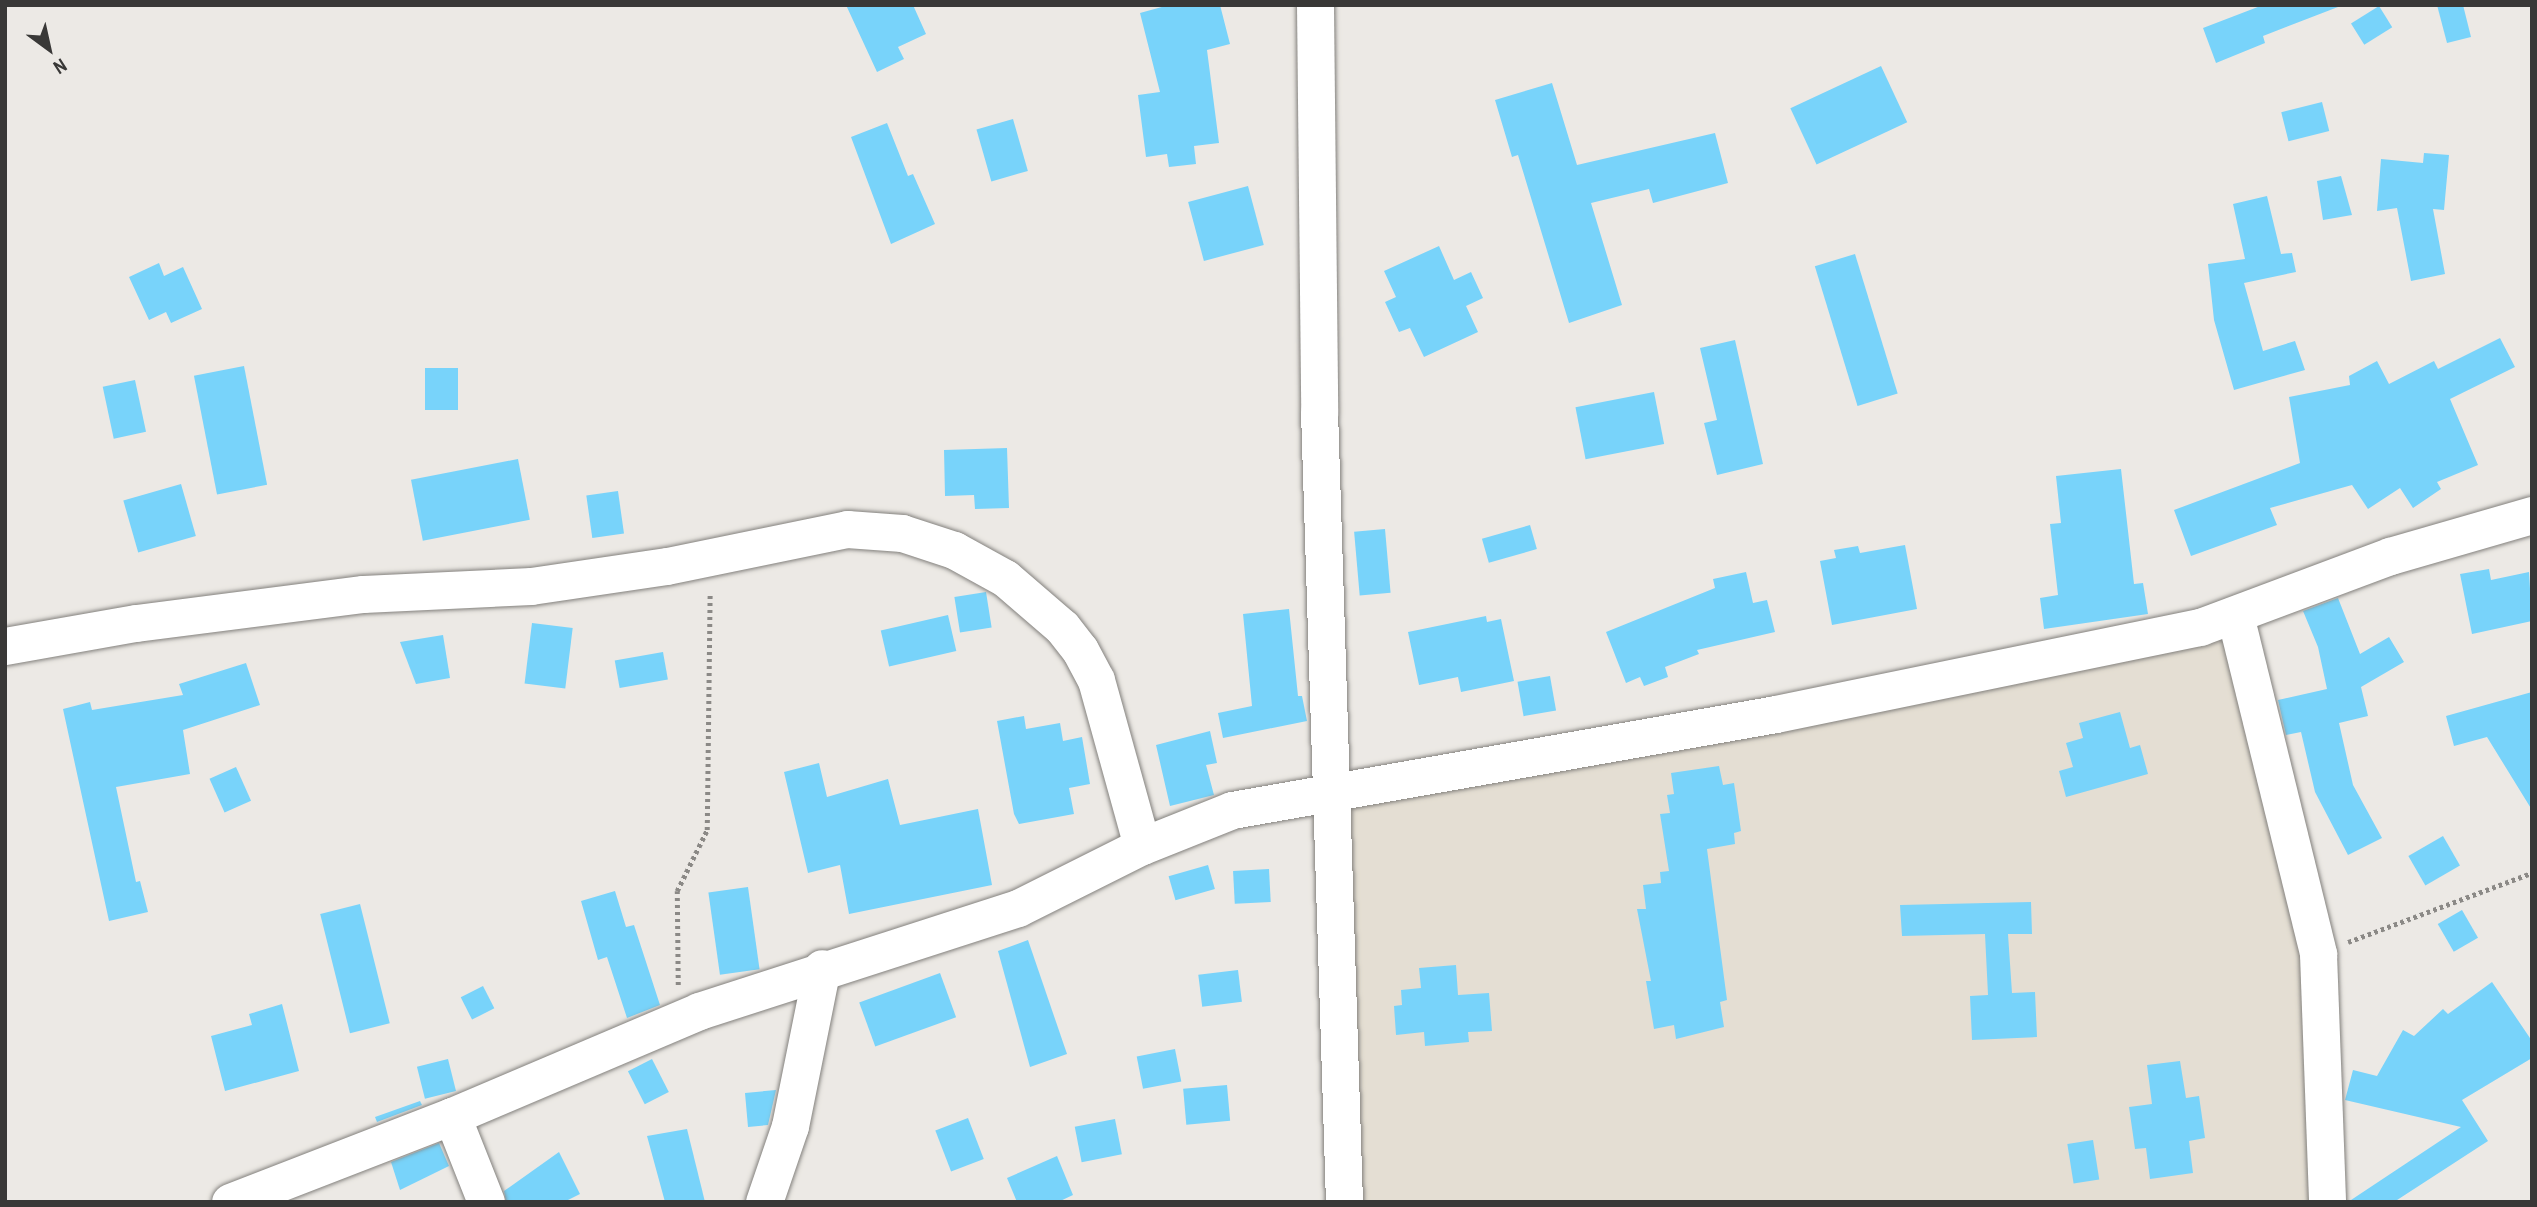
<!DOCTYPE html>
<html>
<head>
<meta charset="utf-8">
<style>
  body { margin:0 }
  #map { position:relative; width:2537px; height:1207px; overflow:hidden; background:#ece9e5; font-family:"Archivo Narrow",sans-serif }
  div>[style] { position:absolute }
  .built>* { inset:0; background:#e4ded3 }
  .building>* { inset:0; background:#78d3fa; transform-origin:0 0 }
  .path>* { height:4.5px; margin-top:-2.25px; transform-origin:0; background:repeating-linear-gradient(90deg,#8b8986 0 3.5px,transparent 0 7px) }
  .roads { filter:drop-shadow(0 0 2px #83817d) drop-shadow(0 0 2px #83817d) }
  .minor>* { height:37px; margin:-18.5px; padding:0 18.5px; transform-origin:18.5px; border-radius:18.5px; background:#fff }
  span { translate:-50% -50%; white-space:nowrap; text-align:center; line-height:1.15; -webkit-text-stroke:5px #ece9e5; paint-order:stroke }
  .frame { position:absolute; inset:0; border:7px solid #393837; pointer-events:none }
  .north { position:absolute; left:14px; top:14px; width:70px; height:70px; -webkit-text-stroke:5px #ece9e5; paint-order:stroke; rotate:147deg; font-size:19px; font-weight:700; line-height:28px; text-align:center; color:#393837 }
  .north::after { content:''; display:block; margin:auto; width:24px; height:32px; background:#393837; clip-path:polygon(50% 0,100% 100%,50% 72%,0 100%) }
</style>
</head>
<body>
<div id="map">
  <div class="built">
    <div style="clip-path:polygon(2249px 622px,2313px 970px,2320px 1202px,1339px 1202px,1341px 807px)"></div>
  </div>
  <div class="building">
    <div style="clip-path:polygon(846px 5px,913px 5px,926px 34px,898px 47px,904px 59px,877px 72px)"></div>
    <div style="clip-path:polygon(1169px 5px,1220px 5px,1230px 44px,1207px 50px,1219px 143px,1194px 146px,1196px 164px,1169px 167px,1167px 154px,1146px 157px,1138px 95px,1160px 92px,1140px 13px)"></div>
    <div style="clip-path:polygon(2263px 5px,2337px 5px,2338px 7px,2263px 36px,2265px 43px,2216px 63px,2203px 28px)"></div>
    <div style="clip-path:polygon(2437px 5px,2463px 5px,2471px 37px,2447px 43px)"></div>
    <div style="left:2379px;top:6px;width:25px;height:33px;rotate:58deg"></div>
    <div style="left:1881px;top:66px;width:62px;height:100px;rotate:65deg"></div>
    <div style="clip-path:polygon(1552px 83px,1577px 165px,1715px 133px,1728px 183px,1653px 203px,1649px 189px,1591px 203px,1622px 305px,1569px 323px,1518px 155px,1512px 157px,1495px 100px)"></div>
    <div style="left:2322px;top:102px;width:30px;height:42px;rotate:76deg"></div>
    <div style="left:1013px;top:119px;width:54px;height:38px;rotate:74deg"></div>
    <div style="clip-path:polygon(887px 123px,908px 176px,913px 174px,935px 224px,891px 244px,851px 137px)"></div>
    <div style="clip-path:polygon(2424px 153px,2449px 155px,2444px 210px,2433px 209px,2445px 274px,2411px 281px,2397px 208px,2377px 211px,2381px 159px,2423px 163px)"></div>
    <div style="clip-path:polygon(2341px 176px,2352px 215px,2323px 220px,2317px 181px)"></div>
    <div style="left:1248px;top:186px;width:61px;height:62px;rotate:75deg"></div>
    <div style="clip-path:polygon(2267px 196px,2281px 254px,2292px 253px,2296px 272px,2244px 283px,2263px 351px,2295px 341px,2305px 370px,2234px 390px,2214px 320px,2208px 264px,2245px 259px,2233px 204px)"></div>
    <div style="clip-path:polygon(1439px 246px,1454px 280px,1471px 272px,1483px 298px,1466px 306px,1478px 332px,1424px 357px,1410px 328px,1399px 332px,1385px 302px,1396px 297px,1384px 271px)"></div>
    <div style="left:1855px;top:254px;width:146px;height:42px;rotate:73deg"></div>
    <div style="clip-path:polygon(159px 263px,164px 276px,183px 267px,202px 309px,171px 323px,166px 312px,149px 320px,129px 277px)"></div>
    <div style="clip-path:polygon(2500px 338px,2515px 367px,2450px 399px,2478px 465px,2437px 482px,2441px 489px,2413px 508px,2400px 488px,2368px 509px,2352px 485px,2270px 508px,2277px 525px,2191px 556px,2174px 510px,2300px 463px,2289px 397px,2350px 385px,2349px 376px,2377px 361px,2389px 384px,2434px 361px,2438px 369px)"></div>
    <div style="clip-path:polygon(1735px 340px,1763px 464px,1717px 475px,1704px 423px,1717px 420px,1700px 348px)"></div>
    <div style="left:244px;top:366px;width:121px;height:51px;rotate:79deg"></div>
    <div style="left:425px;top:368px;width:33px;height:42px"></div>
    <div style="left:135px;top:380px;width:53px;height:33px;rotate:78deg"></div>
    <div style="left:1654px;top:392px;width:53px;height:80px;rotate:79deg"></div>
    <div style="clip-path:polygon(1007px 448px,1009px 508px,975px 509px,974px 495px,945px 496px,944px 450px)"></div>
    <div style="left:518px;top:459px;width:62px;height:109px;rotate:79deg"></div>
    <div style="clip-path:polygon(2121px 469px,2134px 584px,2143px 583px,2148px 614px,2044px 629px,2040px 598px,2058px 595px,2050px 524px,2061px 523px,2056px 476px)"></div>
    <div style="left:181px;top:484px;width:54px;height:60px;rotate:74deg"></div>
    <div style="left:618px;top:491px;width:43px;height:32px;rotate:82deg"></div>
    <div style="left:1530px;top:525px;width:25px;height:50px;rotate:74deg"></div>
    <div style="left:1385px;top:529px;width:64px;height:31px;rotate:85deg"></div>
    <div style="clip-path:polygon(1905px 545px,1917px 609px,1832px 625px,1820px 561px,1836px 558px,1834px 550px,1858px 546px,1860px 553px)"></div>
    <div style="clip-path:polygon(2489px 569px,2491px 580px,2529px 572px,2532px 621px,2472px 634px,2460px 574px)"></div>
    <div style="clip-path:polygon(1746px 572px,1753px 603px,1767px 600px,1775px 632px,1697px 650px,1699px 654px,1665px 667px,1668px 677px,1644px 686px,1640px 677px,1626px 683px,1606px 632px,1715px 588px,1713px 579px)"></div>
    <div style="left:986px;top:592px;width:36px;height:32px;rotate:81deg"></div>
    <div style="clip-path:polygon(2338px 598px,2360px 654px,2389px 637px,2404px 662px,2361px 687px,2368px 716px,2339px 723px,2353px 785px,2382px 838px,2348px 855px,2315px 792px,2301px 732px,2286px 735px,2278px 700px,2327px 689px,2318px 647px,2303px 611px)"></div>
    <div style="clip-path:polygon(1289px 609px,1298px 696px,1302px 696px,1307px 721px,1223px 738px,1218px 713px,1252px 706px,1243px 614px)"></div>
    <div style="left:948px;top:615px;width:37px;height:69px;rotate:77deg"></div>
    <div style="clip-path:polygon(1486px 616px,1487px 622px,1501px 619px,1514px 681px,1461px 692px,1458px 677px,1419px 685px,1408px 632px)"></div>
    <div style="left:532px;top:623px;width:41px;height:61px;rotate:7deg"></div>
    <div style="clip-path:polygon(443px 635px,450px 678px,416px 684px,400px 642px)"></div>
    <div style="left:663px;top:652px;width:28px;height:49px;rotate:80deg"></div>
    <div style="clip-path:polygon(246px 663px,260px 705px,183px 730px,190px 774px,116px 787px,136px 882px,140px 881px,148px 912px,109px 921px,63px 709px,90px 702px,92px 710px,183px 695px,179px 684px)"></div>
    <div style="left:1550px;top:676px;width:35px;height:33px;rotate:80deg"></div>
    <div style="clip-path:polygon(2532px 692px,2532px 810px,2487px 737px,2454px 746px,2446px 716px)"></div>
    <div style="clip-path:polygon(2120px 712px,2130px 748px,2140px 745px,2148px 774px,2066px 797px,2059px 771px,2073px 767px,2066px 743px,2083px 738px,2079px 723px)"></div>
    <div style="clip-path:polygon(1024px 716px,1026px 729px,1060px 723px,1063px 741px,1082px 737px,1090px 784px,1069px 788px,1074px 814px,1019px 824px,1014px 814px,997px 721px)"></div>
    <div style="clip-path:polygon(1210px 731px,1217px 763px,1206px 765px,1214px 795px,1170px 806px,1156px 745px)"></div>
    <div style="clip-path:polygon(819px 763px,827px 797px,888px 779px,900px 825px,978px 809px,992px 885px,849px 914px,840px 865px,808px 873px,784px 772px)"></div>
    <div style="clip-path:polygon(1719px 766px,1723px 785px,1734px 783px,1741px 831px,1734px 833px,1735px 844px,1707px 849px,1727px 1000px,1720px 1002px,1724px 1027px,1676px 1039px,1674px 1025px,1654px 1029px,1646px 981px,1651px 981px,1637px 909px,1646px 909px,1643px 885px,1661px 883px,1660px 872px,1669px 871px,1660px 814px,1670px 813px,1667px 795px,1674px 794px,1671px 773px)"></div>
    <div style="left:236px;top:767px;width:37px;height:29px;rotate:66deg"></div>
    <div style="left:2443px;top:836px;width:34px;height:40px;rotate:60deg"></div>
    <div style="left:1208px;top:865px;width:25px;height:41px;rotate:74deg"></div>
    <div style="left:1269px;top:869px;width:33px;height:36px;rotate:87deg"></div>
    <div style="left:748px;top:887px;width:83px;height:40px;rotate:82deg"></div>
    <div style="clip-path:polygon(615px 891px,626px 927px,634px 925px,660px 1005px,627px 1018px,607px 957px,598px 960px,581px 901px)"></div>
    <div style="clip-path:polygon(2031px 902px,2032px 934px,2008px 934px,2012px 993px,2035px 992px,2037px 1037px,1972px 1040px,1970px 996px,1988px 995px,1985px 934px,1902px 936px,1900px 905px)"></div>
    <div style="left:360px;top:904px;width:123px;height:41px;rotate:76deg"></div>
    <div style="left:2462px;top:910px;width:32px;height:28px;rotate:60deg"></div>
    <div style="clip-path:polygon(1028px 940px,1067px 1054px,1030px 1067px,998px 951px)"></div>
    <div style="clip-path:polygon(1456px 965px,1458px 995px,1489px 993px,1492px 1031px,1468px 1032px,1469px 1042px,1425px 1046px,1424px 1032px,1396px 1035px,1394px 1006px,1402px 1005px,1401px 990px,1421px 988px,1419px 968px)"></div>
    <div style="left:1238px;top:970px;width:32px;height:40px;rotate:83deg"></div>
    <div style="left:940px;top:973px;width:47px;height:86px;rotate:70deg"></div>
    <div style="clip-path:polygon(2492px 982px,2532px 1041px,2532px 1058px,2462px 1100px,2488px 1141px,2394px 1202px,2348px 1202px,2461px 1127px,2345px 1100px,2353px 1070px,2377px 1076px,2403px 1030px,2414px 1036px,2443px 1009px,2448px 1014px)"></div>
    <div style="left:483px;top:986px;width:25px;height:25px;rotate:63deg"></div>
    <div style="clip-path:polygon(282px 1004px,299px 1071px,225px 1091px,211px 1036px,252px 1025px,249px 1014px)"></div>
    <div style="left:1175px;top:1049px;width:33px;height:39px;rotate:79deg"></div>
    <div style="left:448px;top:1059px;width:33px;height:32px;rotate:76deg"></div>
    <div style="left:652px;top:1059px;width:37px;height:27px;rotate:63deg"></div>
    <div style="clip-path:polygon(2180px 1061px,2186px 1098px,2199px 1096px,2205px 1138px,2189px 1141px,2193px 1173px,2150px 1179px,2146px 1148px,2135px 1149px,2129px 1107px,2152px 1104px,2147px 1065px)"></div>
    <div style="left:1227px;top:1085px;width:36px;height:44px;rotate:85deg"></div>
    <div style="clip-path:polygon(776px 1090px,768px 1125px,748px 1127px,745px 1093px)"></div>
    <div style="clip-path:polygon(420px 1101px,422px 1105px,377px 1122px,375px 1117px)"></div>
    <div style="left:968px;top:1118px;width:44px;height:35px;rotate:69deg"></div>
    <div style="left:1115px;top:1119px;width:36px;height:41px;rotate:79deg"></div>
    <div style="clip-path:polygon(687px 1129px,705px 1202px,665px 1202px,647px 1136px)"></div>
    <div style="left:2093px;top:1140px;width:40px;height:26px;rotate:81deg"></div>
    <div style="clip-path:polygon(439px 1143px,449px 1166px,400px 1190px,391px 1162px)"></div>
    <div style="clip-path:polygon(559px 1152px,580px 1194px,564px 1202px,506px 1202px,504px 1191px)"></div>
    <div style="clip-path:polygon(1057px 1156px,1073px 1195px,1058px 1202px,1017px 1202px,1007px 1178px)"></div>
  </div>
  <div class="path">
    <div style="left:2348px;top:942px;width:197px;rotate:-20.6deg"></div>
    <div style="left:678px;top:985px;width:94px;rotate:-90.6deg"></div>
    <div style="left:677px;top:891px;width:68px;rotate:-63.8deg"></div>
    <div style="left:707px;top:830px;width:238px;rotate:-89.3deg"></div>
  </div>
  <div class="roads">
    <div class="minor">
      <div style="left:1315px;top:5px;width:406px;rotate:89.4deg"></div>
      <div style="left:1319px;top:411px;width:791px;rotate:88.19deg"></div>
      <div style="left:2235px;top:615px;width:349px;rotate:76.2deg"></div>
      <div style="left:2318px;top:954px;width:248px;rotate:87.9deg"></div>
      <div style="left:5px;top:646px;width:133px;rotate:-10deg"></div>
      <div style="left:136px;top:623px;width:229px;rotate:-7.3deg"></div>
      <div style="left:363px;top:594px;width:168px;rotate:-2.7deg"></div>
      <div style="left:531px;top:586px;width:137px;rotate:-8.4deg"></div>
      <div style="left:667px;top:566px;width:184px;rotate:-11.6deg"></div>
      <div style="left:847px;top:529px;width:55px;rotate:4.2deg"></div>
      <div style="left:902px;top:533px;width:55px;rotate:18.1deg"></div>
      <div style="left:954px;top:550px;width:58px;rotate:28.8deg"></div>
      <div style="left:1005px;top:578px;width:75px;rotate:40.7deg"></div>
      <div style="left:1062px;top:627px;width:29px;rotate:52deg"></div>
      <div style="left:1080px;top:650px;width:34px;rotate:62deg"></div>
      <div style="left:1096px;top:680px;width:172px;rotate:74.5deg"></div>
      <div style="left:452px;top:1116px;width:92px;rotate:68.4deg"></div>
      <div style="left:230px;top:1202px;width:238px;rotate:-21.2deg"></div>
      <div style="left:452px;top:1116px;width:268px;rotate:-23deg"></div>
      <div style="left:699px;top:1011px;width:335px;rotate:-17.9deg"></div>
      <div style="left:1018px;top:908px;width:139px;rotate:-26.6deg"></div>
      <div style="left:1142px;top:846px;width:97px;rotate:-21.8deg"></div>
      <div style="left:1232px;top:810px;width:552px;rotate:-10.01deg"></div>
      <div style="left:1776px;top:714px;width:433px;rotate:-11.6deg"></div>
      <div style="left:2200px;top:627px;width:203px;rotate:-20.5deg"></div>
      <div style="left:2390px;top:556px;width:148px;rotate:-16.1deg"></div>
      <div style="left:764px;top:1202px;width:80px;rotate:-71.1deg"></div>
      <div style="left:790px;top:1126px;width:161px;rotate:-78.6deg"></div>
    </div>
  </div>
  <div class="frame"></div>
  <div class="north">N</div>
</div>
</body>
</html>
